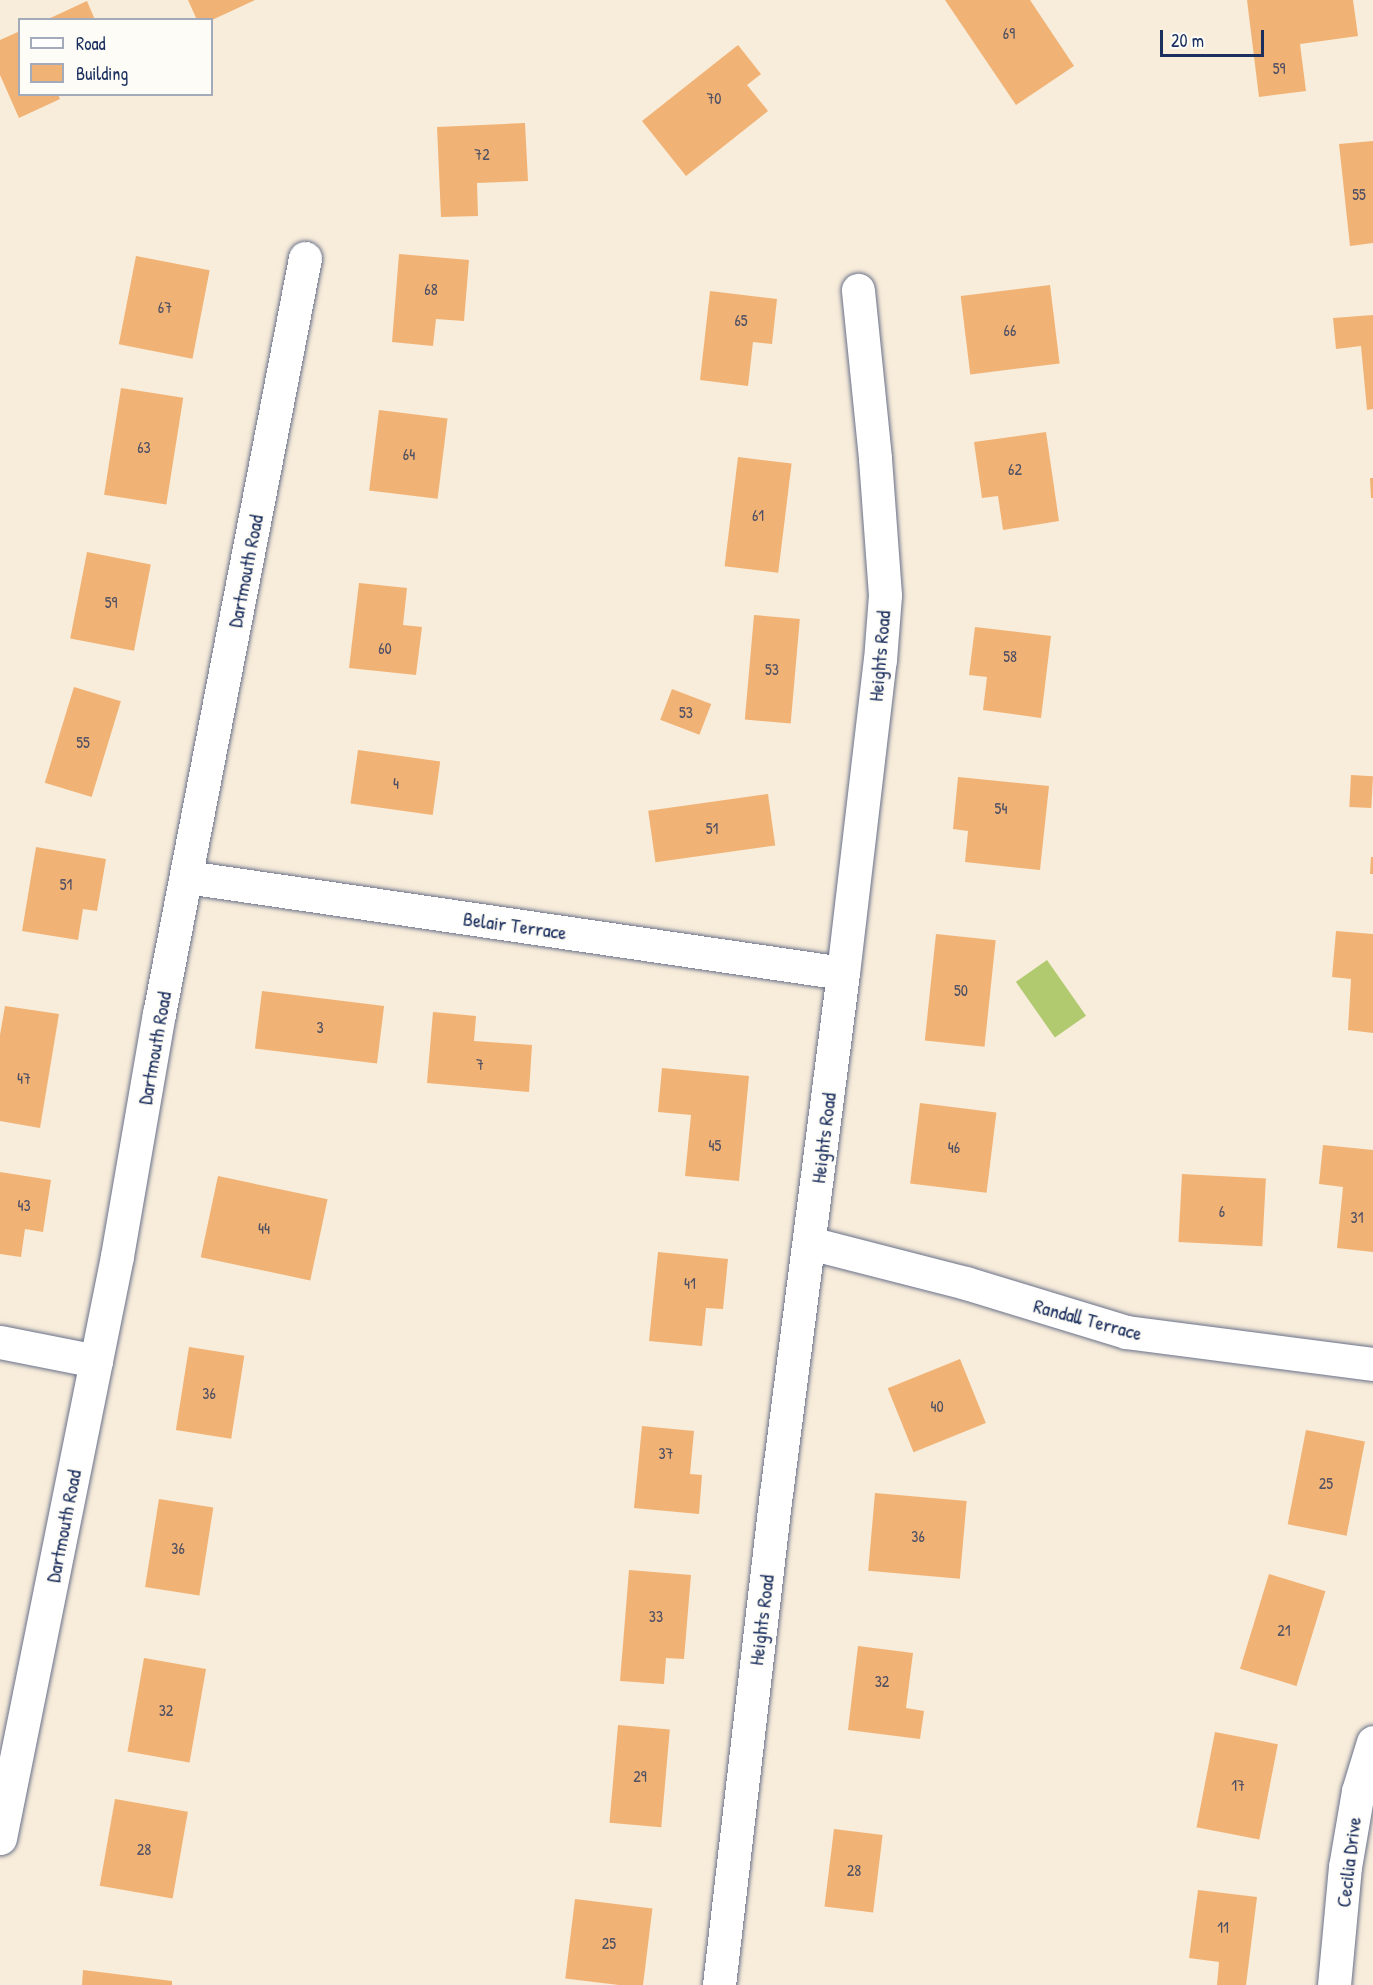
<!DOCTYPE html>
<html>
<head>
<meta charset="utf-8">
<style>
  body { margin:0 }
  #map { position:relative; width:1373px; height:1985px; overflow:hidden; background:#f8ecda; font-family:"Patrick Hand",sans-serif }
  div>[style] { position:absolute }
  .green>* { inset:0; background:#b1ca70; transform-origin:0 0 }
  .building>* { inset:0; background:#f1b375; transform-origin:0 0 }
  .roads { filter:drop-shadow(0 0 2px #687189) drop-shadow(0 0 2px #687189) }
  .minor>* { height:33px; margin:-16.5px; padding:0 16.5px; transform-origin:16.5px; border-radius:16.5px; background:#fff }
  span { translate:-50% -50%; white-space:nowrap; text-align:center; line-height:1.15; -webkit-text-stroke:4.5px #fdfcf7; paint-order:stroke }
  .number-label { font-size:16px; color:#505064 }
  .number-label span { -webkit-text-stroke-width:0 }
  .street-label { font-size:20px; color:#1b2f5e }
  .legend { position:absolute; left:18px; top:18px; width:195px; height:78px; box-sizing:border-box; background:#fdfcf7; border:2px solid #a3aaba; margin:0; padding:8px 10px; list-style:none; font-size:18px; color:#1b2f5e }
  .legend li { display:flex; align-items:center; gap:12px; height:30px }
  .legend b { width:30px; border:2px solid #a3aaba }
  .scale { position:absolute; left:1160px; top:30px; width:104px; height:27px; box-sizing:border-box; border:3px solid #1b2f5e; border-top:0; padding-left:8px; font-size:18px; line-height:21px; white-space:nowrap; color:#1b2f5e; -webkit-text-stroke:4px #fdfcf7; paint-order:stroke }
</style>
</head>
<body>
<div id="map">
  <div class="green">
    <div style="left:1047px;top:960px;width:68px;height:38px;rotate:55deg"></div>
  </div>
  <div class="building">
    <div style="clip-path:polygon(188px 0,255px 0,212px 20px,197px 20px)"></div>
    <div style="clip-path:polygon(945px 0,1030px 0,1074px 66px,1016px 105px)"></div>
    <div style="clip-path:polygon(1247px 0,1353px 0,1358px 36px,1300px 44px,1306px 91px,1259px 97px)"></div>
    <div style="clip-path:polygon(87px 1px,95px 20px,46px 20px)"></div>
    <div style="clip-path:polygon(20px 31px,20px 94px,58px 94px,60px 99px,19px 118px,0 75px,0 40px)"></div>
    <div style="clip-path:polygon(738px 45px,761px 74px,747px 85px,768px 111px,686px 176px,642px 121px)"></div>
    <div style="clip-path:polygon(525px 123px,528px 181px,477px 183px,478px 216px,441px 217px,437px 127px)"></div>
    <div style="clip-path:polygon(1373px 141px,1373px 243px,1350px 246px,1339px 144px)"></div>
    <div style="clip-path:polygon(399px 254px,469px 260px,464px 321px,436px 319px,433px 346px,392px 342px)"></div>
    <div style="left:136px;top:256px;width:75px;height:90px;rotate:11deg"></div>
    <div style="left:1050px;top:285px;width:79px;height:90px;rotate:83deg"></div>
    <div style="clip-path:polygon(710px 291px,777px 299px,772px 344px,753px 342px,748px 386px,700px 380px)"></div>
    <div style="clip-path:polygon(1373px 315px,1373px 409px,1367px 410px,1361px 346px,1336px 349px,1333px 318px)"></div>
    <div style="left:121px;top:388px;width:63px;height:108px;rotate:9deg"></div>
    <div style="left:379px;top:410px;width:69px;height:81px;rotate:7deg"></div>
    <div style="clip-path:polygon(1046px 432px,1059px 521px,1003px 530px,998px 496px,982px 498px,974px 442px)"></div>
    <div style="left:738px;top:457px;width:54px;height:110px;rotate:7deg"></div>
    <div style="clip-path:polygon(1370px 478px,1373px 478px,1373px 498px,1371px 498px)"></div>
    <div style="left:87px;top:552px;width:65px;height:88px;rotate:11deg"></div>
    <div style="clip-path:polygon(359px 583px,407px 588px,403px 625px,422px 627px,416px 675px,349px 668px)"></div>
    <div style="left:754px;top:615px;width:46px;height:105px;rotate:5deg"></div>
    <div style="clip-path:polygon(975px 627px,1051px 636px,1041px 718px,983px 710px,987px 677px,969px 675px)"></div>
    <div style="left:74px;top:687px;width:49px;height:100px;rotate:17deg"></div>
    <div style="left:672px;top:689px;width:42px;height:33px;rotate:21deg"></div>
    <div style="left:358px;top:750px;width:83px;height:54px;rotate:8deg"></div>
    <div style="left:1351px;top:775px;width:22px;height:32px;rotate:3deg"></div>
    <div style="clip-path:polygon(958px 777px,1049px 786px,1040px 870px,965px 862px,968px 831px,953px 829px)"></div>
    <div style="left:768px;top:794px;width:52px;height:121px;rotate:82deg"></div>
    <div style="clip-path:polygon(36px 847px,106px 859px,97px 911px,83px 909px,78px 940px,22px 931px)"></div>
    <div style="clip-path:polygon(1371px 857px,1373px 857px,1373px 874px,1370px 874px)"></div>
    <div style="clip-path:polygon(1336px 931px,1373px 934px,1373px 1033px,1348px 1030px,1351px 979px,1332px 977px)"></div>
    <div style="left:936px;top:934px;width:60px;height:107px;rotate:6deg"></div>
    <div style="left:262px;top:991px;width:123px;height:58px;rotate:7deg"></div>
    <div style="clip-path:polygon(5px 1006px,59px 1014px,40px 1128px,0 1121px,0 1035px)"></div>
    <div style="clip-path:polygon(433px 1012px,476px 1016px,474px 1041px,532px 1045px,529px 1092px,427px 1083px)"></div>
    <div style="clip-path:polygon(662px 1068px,749px 1076px,739px 1181px,685px 1176px,691px 1115px,658px 1112px)"></div>
    <div style="left:920px;top:1103px;width:77px;height:81px;rotate:7deg"></div>
    <div style="clip-path:polygon(1323px 1145px,1373px 1150px,1373px 1252px,1337px 1248px,1343px 1187px,1319px 1184px)"></div>
    <div style="clip-path:polygon(0 1172px,51px 1180px,43px 1232px,25px 1229px,21px 1257px,0 1254px)"></div>
    <div style="left:1182px;top:1174px;width:84px;height:68px;rotate:3deg"></div>
    <div style="left:218px;top:1176px;width:112px;height:83px;rotate:12deg"></div>
    <div style="clip-path:polygon(658px 1252px,728px 1259px,723px 1309px,706px 1308px,702px 1346px,649px 1341px)"></div>
    <div style="left:189px;top:1347px;width:56px;height:84px;rotate:9deg"></div>
    <div style="left:960px;top:1359px;width:69px;height:78px;rotate:68deg"></div>
    <div style="clip-path:polygon(642px 1426px,694px 1431px,690px 1474px,702px 1475px,699px 1514px,634px 1508px)"></div>
    <div style="left:1306px;top:1430px;width:60px;height:96px;rotate:11deg"></div>
    <div style="left:875px;top:1493px;width:92px;height:78px;rotate:5deg"></div>
    <div style="left:159px;top:1499px;width:55px;height:89px;rotate:9deg"></div>
    <div style="clip-path:polygon(629px 1570px,691px 1575px,684px 1659px,666px 1658px,664px 1684px,620px 1681px)"></div>
    <div style="left:1269px;top:1574px;width:59px;height:99px;rotate:17deg"></div>
    <div style="clip-path:polygon(858px 1646px,913px 1653px,906px 1708px,924px 1711px,920px 1739px,848px 1730px)"></div>
    <div style="left:144px;top:1658px;width:63px;height:95px;rotate:10deg"></div>
    <div style="left:618px;top:1725px;width:52px;height:98px;rotate:5deg"></div>
    <div style="left:1215px;top:1732px;width:64px;height:97px;rotate:11deg"></div>
    <div style="left:115px;top:1799px;width:74px;height:88px;rotate:10deg"></div>
    <div style="left:834px;top:1829px;width:49px;height:78px;rotate:7deg"></div>
    <div style="clip-path:polygon(1198px 1890px,1257px 1897px,1246px 1985px,1217px 1985px,1219px 1962px,1189px 1958px)"></div>
    <div style="left:575px;top:1899px;width:78px;height:80px;rotate:7deg"></div>
    <div style="clip-path:polygon(83px 1970px,172px 1981px,172px 1985px,82px 1985px)"></div>
  </div>
  <div class="roads">
    <div class="minor">
      <div style="left:187px;top:877px;width:663px;rotate:8.33deg"></div>
      <div style="left:810px;top:1243px;width:161px;rotate:14.4deg"></div>
      <div style="left:966px;top:1283px;width:167px;rotate:17deg"></div>
      <div style="left:1126px;top:1332px;width:249px;rotate:7.4deg"></div>
      <div style="left:0;top:1342px;width:98px;rotate:11.2deg"></div>
      <div style="left:0;top:1838px;width:594px;rotate:-78.63deg"></div>
      <div style="left:117px;top:1256px;width:246px;rotate:-80.2deg"></div>
      <div style="left:159px;top:1014px;width:770px;rotate:-79.07deg"></div>
      <div style="left:719px;top:1985px;width:494px;rotate:-83.4deg"></div>
      <div style="left:776px;top:1494px;width:525px;rotate:-82.67deg"></div>
      <div style="left:843px;top:973px;width:315px;rotate:-83.3deg"></div>
      <div style="left:880px;top:660px;width:65px;rotate:-85.6deg"></div>
      <div style="left:885px;top:595px;width:137px;rotate:-94.2deg"></div>
      <div style="left:875px;top:458px;width:169px;rotate:-95.8deg"></div>
      <div style="left:1334px;top:1985px;width:119px;rotate:-84.7deg"></div>
      <div style="left:1345px;top:1867px;width:77px;rotate:-80.3deg"></div>
      <div style="left:1358px;top:1791px;width:51px;rotate:-73deg"></div>
    </div>
  </div>
  <div class="number-label">
    <span style="left:1009px;top:33px">69</span>
    <span style="left:1279px;top:68px">59</span>
    <span style="left:714px;top:98px">70</span>
    <span style="left:482px;top:154px">72</span>
    <span style="left:1359px;top:194px">55</span>
    <span style="left:431px;top:289px">68</span>
    <span style="left:165px;top:307px">67</span>
    <span style="left:741px;top:320px">65</span>
    <span style="left:1010px;top:330px">66</span>
    <span style="left:144px;top:447px">63</span>
    <span style="left:409px;top:454px">64</span>
    <span style="left:1015px;top:469px">62</span>
    <span style="left:758px;top:515px">61</span>
    <span style="left:111px;top:602px">59</span>
    <span style="left:385px;top:648px">60</span>
    <span style="left:1010px;top:656px">58</span>
    <span style="left:772px;top:669px">53</span>
    <span style="left:686px;top:712px">53</span>
    <span style="left:83px;top:742px">55</span>
    <span style="left:396px;top:783px">4</span>
    <span style="left:1001px;top:808px">54</span>
    <span style="left:712px;top:828px">51</span>
    <span style="left:66px;top:884px">51</span>
    <span style="left:961px;top:990px">50</span>
    <span style="left:320px;top:1027px">3</span>
    <span style="left:480px;top:1064px">7</span>
    <span style="left:24px;top:1078px">47</span>
    <span style="left:715px;top:1145px">45</span>
    <span style="left:954px;top:1147px">46</span>
    <span style="left:24px;top:1205px">43</span>
    <span style="left:1222px;top:1211px">6</span>
    <span style="left:1357px;top:1217px">31</span>
    <span style="left:264px;top:1228px">44</span>
    <span style="left:690px;top:1283px">41</span>
    <span style="left:209px;top:1393px">36</span>
    <span style="left:937px;top:1406px">40</span>
    <span style="left:666px;top:1453px">37</span>
    <span style="left:1326px;top:1483px">25</span>
    <span style="left:918px;top:1536px">36</span>
    <span style="left:178px;top:1548px">36</span>
    <span style="left:656px;top:1616px">33</span>
    <span style="left:1284px;top:1630px">21</span>
    <span style="left:882px;top:1681px">32</span>
    <span style="left:166px;top:1710px">32</span>
    <span style="left:640px;top:1776px">29</span>
    <span style="left:1238px;top:1785px">17</span>
    <span style="left:144px;top:1849px">28</span>
    <span style="left:854px;top:1870px">28</span>
    <span style="left:1223px;top:1927px">11</span>
    <span style="left:609px;top:1943px">25</span>
  </div>
  <div class="street-label">
    <span style="left:245px;top:571px;rotate:-79deg">Dartmouth Road</span>
    <span style="left:879px;top:656px;rotate:-85deg">Heights Road</span>
    <span style="left:515px;top:925px;rotate:8deg">Belair Terrace</span>
    <span style="left:154px;top:1048px;rotate:-80deg">Dartmouth Road</span>
    <span style="left:823px;top:1138px;rotate:-83deg">Heights Road</span>
    <span style="left:1088px;top:1319px;rotate:15deg">Randall Terrace</span>
    <span style="left:63px;top:1526px;rotate:-79deg">Dartmouth Road</span>
    <span style="left:761px;top:1620px;rotate:-83deg">Heights Road</span>
    <span style="left:1348px;top:1862px;rotate:-83deg">Cecilia Drive</span>
  </div>
  <ul class="legend">
  <li><b style="height:8px;background:#fff"></b>Road</li>
  <li><b style="height:16px;background:#f1b375"></b>Building</li>
  </ul>
  <div class="scale">20 m</div>
</div>
</body>
</html>
